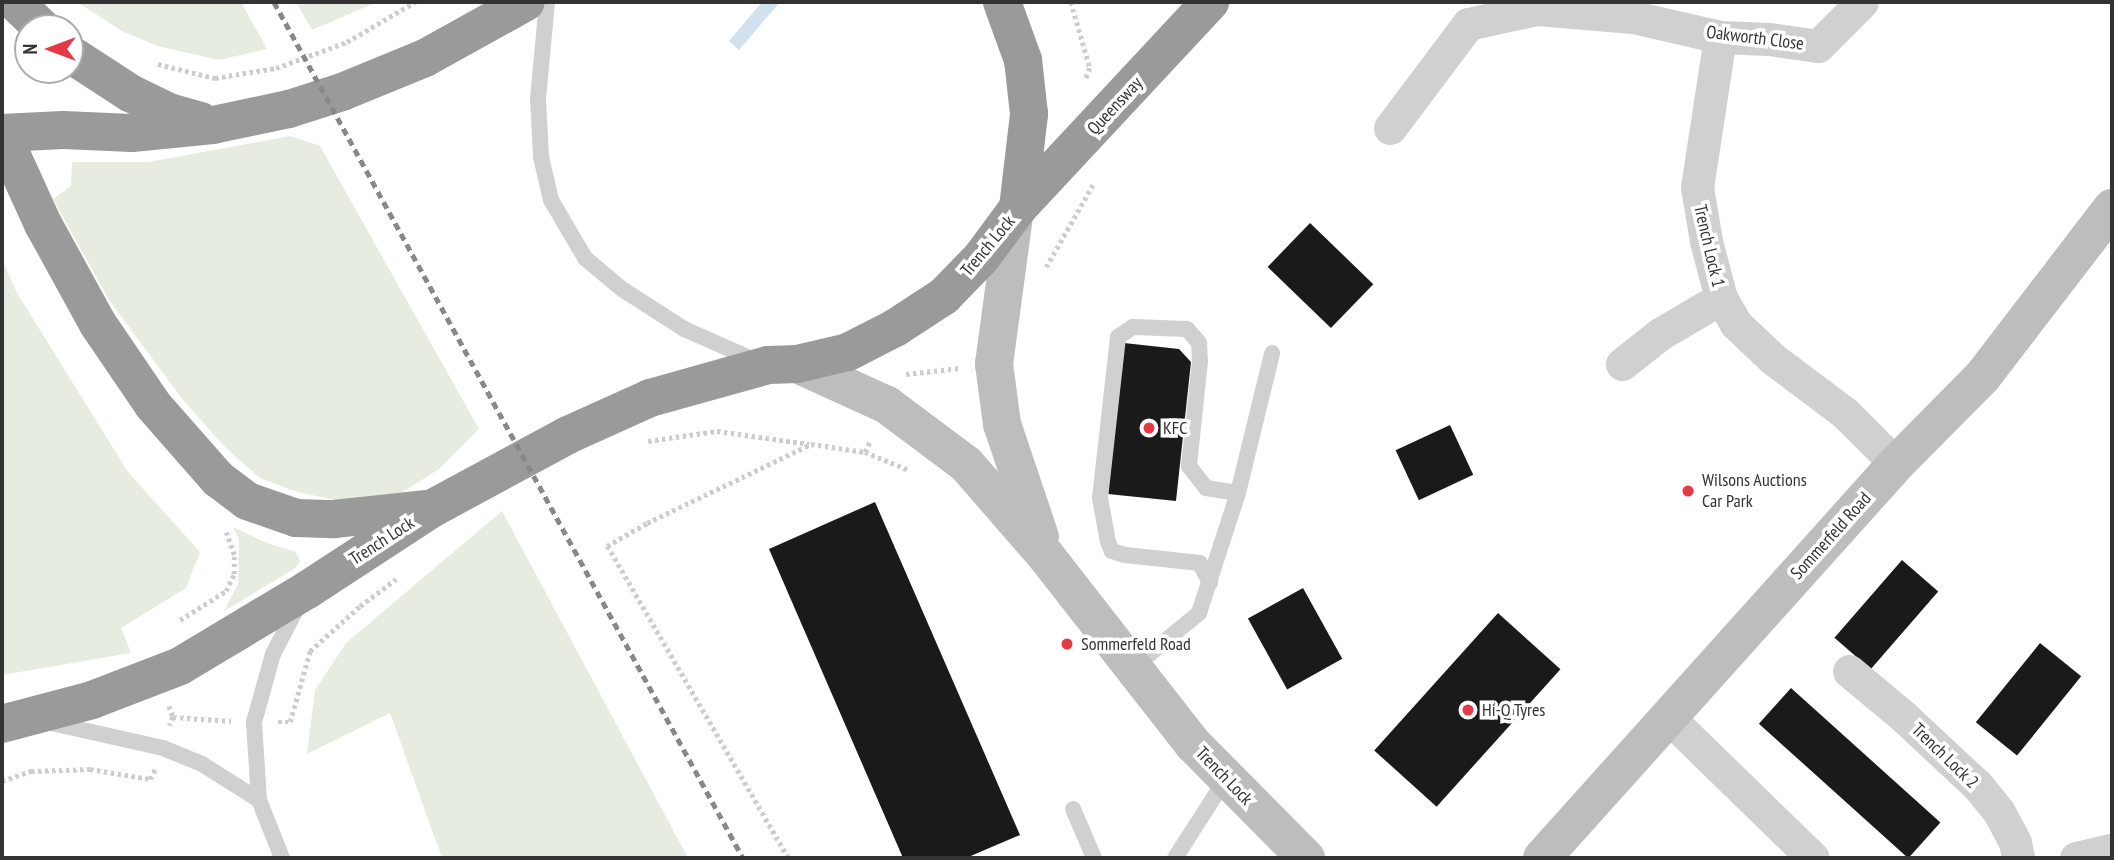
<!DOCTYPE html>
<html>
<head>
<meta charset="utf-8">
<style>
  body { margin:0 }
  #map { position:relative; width:2114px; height:860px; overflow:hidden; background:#fff; font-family:"PT Sans Narrow",sans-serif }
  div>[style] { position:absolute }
  .green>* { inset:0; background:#e6ecdf }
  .water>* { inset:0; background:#cfe2ee }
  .building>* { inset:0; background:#1a1a1a; transform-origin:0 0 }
  .path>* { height:4.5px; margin-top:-2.25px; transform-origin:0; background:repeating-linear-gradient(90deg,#cdcdcd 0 3.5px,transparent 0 7px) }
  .lane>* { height:16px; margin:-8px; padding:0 8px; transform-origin:8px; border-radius:8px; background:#d0d0d0 }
  .street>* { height:33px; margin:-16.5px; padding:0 16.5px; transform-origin:16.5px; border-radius:16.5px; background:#d0d0d0 }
  .secondary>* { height:38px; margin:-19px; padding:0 19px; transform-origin:19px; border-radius:19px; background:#bdbdbd }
  .highway>* { height:38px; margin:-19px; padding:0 19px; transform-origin:19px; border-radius:19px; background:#9a9a9a }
  .rail>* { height:5px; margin-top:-2.5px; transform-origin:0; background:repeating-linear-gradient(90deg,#888 0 7px,transparent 0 12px) }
  .dots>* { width:19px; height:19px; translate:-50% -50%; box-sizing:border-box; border:4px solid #fff; border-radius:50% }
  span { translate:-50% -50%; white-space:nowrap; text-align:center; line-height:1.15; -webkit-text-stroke:7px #fff; paint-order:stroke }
  .street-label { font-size:18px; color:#333 }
  .poi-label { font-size:18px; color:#333 }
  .left { translate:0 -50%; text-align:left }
  .frame { position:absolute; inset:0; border:4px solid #333; pointer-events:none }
  .north { position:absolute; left:14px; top:14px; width:70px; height:70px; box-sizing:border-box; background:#fff; border:2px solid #adadad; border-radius:50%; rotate:270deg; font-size:19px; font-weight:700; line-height:28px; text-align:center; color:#333 }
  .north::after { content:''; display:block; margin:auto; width:24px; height:32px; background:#e63946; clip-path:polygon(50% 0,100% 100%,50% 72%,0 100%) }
</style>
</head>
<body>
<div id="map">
  <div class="green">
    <div style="clip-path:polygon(77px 2px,241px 2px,267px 49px,219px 60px,157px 46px,122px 31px)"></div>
    <div style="clip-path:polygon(296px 2px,377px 2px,312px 30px)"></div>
    <div style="clip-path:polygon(290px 136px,320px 146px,479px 429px,439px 469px,403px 492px,336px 500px,297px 492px,260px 478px,226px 448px,183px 400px,109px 300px,53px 199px,71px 186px,72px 162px,149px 162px)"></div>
    <div style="clip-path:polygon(2px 260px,17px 293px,128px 472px,200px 552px,186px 588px,121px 628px,131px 653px,2px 675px)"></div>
    <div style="clip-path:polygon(502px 511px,688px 858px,442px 858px,390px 713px,307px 754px,315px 690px,346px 643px)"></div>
    <div style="clip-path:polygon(233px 527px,267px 543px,296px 552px,300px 562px,294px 569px,224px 611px,238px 584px,239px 539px)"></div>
  </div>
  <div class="water">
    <div style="clip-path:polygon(762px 2px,780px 2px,739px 50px,729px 41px)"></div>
  </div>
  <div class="building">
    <div style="left:1310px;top:223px;width:88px;height:61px;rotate:44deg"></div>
    <div style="clip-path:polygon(1124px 343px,1179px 349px,1191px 362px,1176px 501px,1108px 494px)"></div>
    <div style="left:1450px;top:425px;width:55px;height:60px;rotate:65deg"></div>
    <div style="clip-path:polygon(875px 502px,1020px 835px,966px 858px,903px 858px,769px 549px)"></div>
    <div style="left:1902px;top:560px;width:48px;height:103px;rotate:41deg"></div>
    <div style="left:1303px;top:588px;width:81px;height:63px;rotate:61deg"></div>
    <div style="left:1498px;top:613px;width:84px;height:185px;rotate:42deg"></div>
    <div style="left:2040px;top:643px;width:53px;height:102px;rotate:39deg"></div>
    <div style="left:1791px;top:688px;width:201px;height:48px;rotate:42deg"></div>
  </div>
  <div class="path">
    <div style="left:1071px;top:2px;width:69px;rotate:73.9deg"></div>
    <div style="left:1090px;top:68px;width:14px;rotate:111deg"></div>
    <div style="left:158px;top:64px;width:59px;rotate:13.8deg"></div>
    <div style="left:215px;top:78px;width:62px;rotate:-9.3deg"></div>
    <div style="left:276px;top:68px;width:76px;rotate:-20.1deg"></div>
    <div style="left:347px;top:42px;width:79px;rotate:-30.5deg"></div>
    <div style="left:1046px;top:267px;width:97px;rotate:-60.3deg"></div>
    <div style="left:906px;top:374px;width:54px;rotate:-6.3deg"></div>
    <div style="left:648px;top:441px;width:70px;rotate:-8.2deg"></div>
    <div style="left:717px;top:431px;width:93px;rotate:8deg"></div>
    <div style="left:865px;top:452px;width:48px;rotate:22.2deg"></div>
    <div style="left:180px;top:620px;width:54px;rotate:-32.2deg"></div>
    <div style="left:226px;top:591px;width:19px;rotate:-65deg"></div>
    <div style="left:234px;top:574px;width:19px;rotate:-90deg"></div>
    <div style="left:234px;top:555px;width:24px;rotate:-109deg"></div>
    <div style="left:169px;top:706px;width:12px;rotate:70deg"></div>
    <div style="left:173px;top:717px;width:9px;rotate:111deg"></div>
    <div style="left:173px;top:717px;width:58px;rotate:3.9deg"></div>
    <div style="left:278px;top:722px;width:12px"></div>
    <div style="left:290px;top:722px;width:74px;rotate:-74.3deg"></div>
    <div style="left:310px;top:651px;width:67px;rotate:-42deg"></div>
    <div style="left:360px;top:606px;width:45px;rotate:-36.9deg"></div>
    <div style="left:2px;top:781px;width:31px;rotate:-19deg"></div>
    <div style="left:31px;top:771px;width:59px;rotate:-1.9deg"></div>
    <div style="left:90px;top:769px;width:61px;rotate:9.5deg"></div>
    <div style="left:150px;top:779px;width:11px;rotate:-63deg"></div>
    <div style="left:788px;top:858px;width:361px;rotate:-120.1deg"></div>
    <div style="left:607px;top:546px;width:46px;rotate:-29.9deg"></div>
    <div style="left:647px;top:523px;width:182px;rotate:-25.7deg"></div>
    <div style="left:811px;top:444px;width:55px;rotate:8.4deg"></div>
    <div style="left:865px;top:452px;width:14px;rotate:-65deg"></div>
  </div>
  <div class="lane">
    <div style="left:547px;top:2px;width:97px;rotate:95.3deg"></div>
    <div style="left:538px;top:99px;width:58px;rotate:87deg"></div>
    <div style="left:541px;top:157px;width:44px;rotate:76.9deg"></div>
    <div style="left:551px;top:200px;width:67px;rotate:59.6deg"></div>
    <div style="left:585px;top:258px;width:48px;rotate:40deg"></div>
    <div style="left:622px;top:289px;width:74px;rotate:32.8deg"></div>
    <div style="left:684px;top:329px;width:82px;rotate:23.7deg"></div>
    <div style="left:1210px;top:583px;width:22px;rotate:-117deg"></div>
    <div style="left:1200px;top:563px;width:75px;rotate:-173.9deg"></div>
    <div style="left:1125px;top:555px;width:14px;rotate:-163deg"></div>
    <div style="left:1112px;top:551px;width:10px;rotate:-114deg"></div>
    <div style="left:1108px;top:542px;width:45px;rotate:-100.3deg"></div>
    <div style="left:1100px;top:498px;width:162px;rotate:-83.6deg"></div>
    <div style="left:1118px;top:337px;width:18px;rotate:-34deg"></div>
    <div style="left:1133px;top:327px;width:54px;rotate:2.1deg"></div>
    <div style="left:1187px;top:329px;width:18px;rotate:49deg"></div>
    <div style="left:1199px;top:343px;width:18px;rotate:87deg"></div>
    <div style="left:1200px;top:361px;width:106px;rotate:96deg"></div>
    <div style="left:1189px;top:466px;width:28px;rotate:52deg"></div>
    <div style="left:1206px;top:488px;width:32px;rotate:9deg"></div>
    <div style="left:1134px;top:667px;width:85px;rotate:-39.7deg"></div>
    <div style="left:1199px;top:613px;width:126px;rotate:-72deg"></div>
    <div style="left:1238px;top:493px;width:144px;rotate:-76.3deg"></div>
    <div style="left:47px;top:722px;width:119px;rotate:12.6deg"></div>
    <div style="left:163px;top:748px;width:42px;rotate:22.3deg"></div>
    <div style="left:202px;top:764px;width:67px;rotate:32.3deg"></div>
    <div style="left:1073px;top:809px;width:53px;rotate:66.8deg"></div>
    <div style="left:282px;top:858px;width:62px;rotate:-111.6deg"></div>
    <div style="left:259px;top:800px;width:78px;rotate:-93.7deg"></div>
    <div style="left:254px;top:722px;width:71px;rotate:-74.4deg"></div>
    <div style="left:273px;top:654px;width:56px;rotate:-62.5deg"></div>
    <div style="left:1175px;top:858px;width:93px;rotate:-57.3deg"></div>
  </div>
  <div class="street">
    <div style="left:1720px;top:37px;width:152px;rotate:98.7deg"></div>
    <div style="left:1697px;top:187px;width:55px;rotate:80.5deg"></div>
    <div style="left:1706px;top:241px;width:59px;rotate:75.3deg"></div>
    <div style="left:1721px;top:298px;width:30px;rotate:60deg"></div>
    <div style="left:1736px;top:324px;width:51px;rotate:43.4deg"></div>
    <div style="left:1773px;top:359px;width:90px;rotate:36.9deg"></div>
    <div style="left:1845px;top:413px;width:72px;rotate:45deg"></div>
    <div style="left:1390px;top:128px;width:130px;rotate:-53.1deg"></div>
    <div style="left:1468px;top:24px;width:71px;rotate:-12.3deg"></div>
    <div style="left:1537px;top:9px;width:96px;rotate:4.8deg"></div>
    <div style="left:1633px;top:17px;width:89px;rotate:12.9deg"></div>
    <div style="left:1720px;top:37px;width:49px;rotate:2.3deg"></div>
    <div style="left:1769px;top:39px;width:49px;rotate:8.1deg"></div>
    <div style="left:1818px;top:46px;width:62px;rotate:-45deg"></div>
    <div style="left:1622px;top:364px;width:48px;rotate:-38.3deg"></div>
    <div style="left:1660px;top:334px;width:71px;rotate:-30.5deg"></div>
    <div style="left:1849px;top:671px;width:72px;rotate:39.9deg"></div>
    <div style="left:1904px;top:717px;width:101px;rotate:43deg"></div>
    <div style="left:1978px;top:786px;width:33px;rotate:51deg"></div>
    <div style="left:1999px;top:812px;width:34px;rotate:62deg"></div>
    <div style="left:2015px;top:842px;width:16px;rotate:79deg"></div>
    <div style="left:1668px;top:717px;width:202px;rotate:44.2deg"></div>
    <div style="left:2076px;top:858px;width:37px;rotate:-13deg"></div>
  </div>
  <div class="secondary">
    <div style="left:1014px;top:216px;width:149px;rotate:97.7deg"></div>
    <div style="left:994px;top:364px;width:61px;rotate:82.4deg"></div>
    <div style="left:1002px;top:424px;width:119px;rotate:71.4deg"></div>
    <div style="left:797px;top:364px;width:99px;rotate:24.5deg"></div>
    <div style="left:887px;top:405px;width:99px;rotate:36.8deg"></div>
    <div style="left:966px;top:464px;width:122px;rotate:49deg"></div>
    <div style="left:1046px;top:556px;width:239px;rotate:52deg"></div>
    <div style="left:1193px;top:744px;width:161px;rotate:45.3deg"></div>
    <div style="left:1542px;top:858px;width:530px;rotate:-48.06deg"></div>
    <div style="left:1896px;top:464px;width:124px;rotate:-45.3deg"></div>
    <div style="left:1983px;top:376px;width:212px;rotate:-52.5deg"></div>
  </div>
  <div class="highway">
    <div style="left:15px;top:2px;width:37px;rotate:44deg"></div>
    <div style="left:70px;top:54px;width:72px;rotate:33deg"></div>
    <div style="left:130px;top:93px;width:43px;rotate:26deg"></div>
    <div style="left:169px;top:112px;width:33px;rotate:16deg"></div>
    <div style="left:2px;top:133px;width:61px;rotate:-2.8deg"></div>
    <div style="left:63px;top:130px;width:69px;rotate:2.5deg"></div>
    <div style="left:132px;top:133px;width:81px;rotate:-5.6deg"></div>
    <div style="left:213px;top:125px;width:78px;rotate:-11.9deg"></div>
    <div style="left:289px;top:109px;width:56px;rotate:-17.8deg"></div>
    <div style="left:342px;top:92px;width:90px;rotate:-22.3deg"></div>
    <div style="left:425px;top:58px;width:115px;rotate:-29deg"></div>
    <div style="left:2px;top:134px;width:99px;rotate:65.5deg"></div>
    <div style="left:43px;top:224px;width:114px;rotate:61.2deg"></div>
    <div style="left:98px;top:324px;width:98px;rotate:55.8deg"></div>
    <div style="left:153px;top:405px;width:98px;rotate:48.7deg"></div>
    <div style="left:218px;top:479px;width:36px;rotate:37deg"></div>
    <div style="left:247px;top:501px;width:52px;rotate:19.1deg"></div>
    <div style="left:296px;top:518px;width:38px;rotate:2deg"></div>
    <div style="left:334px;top:519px;width:91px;rotate:-6.3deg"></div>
    <div style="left:1018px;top:208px;width:282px;rotate:-47deg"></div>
    <div style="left:2px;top:724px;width:93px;rotate:-14.9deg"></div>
    <div style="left:92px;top:700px;width:94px;rotate:-21.1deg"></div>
    <div style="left:180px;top:666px;width:148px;rotate:-30.9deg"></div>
    <div style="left:307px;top:590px;width:150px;rotate:-33.1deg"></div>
    <div style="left:433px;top:508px;width:153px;rotate:-28.4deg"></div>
    <div style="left:568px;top:435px;width:90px;rotate:-24.3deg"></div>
    <div style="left:650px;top:398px;width:123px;rotate:-15.6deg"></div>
    <div style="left:768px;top:365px;width:29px;rotate:-2deg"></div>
    <div style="left:797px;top:364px;width:52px;rotate:-13.2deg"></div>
    <div style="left:848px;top:352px;width:53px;rotate:-27.1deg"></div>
    <div style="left:895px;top:328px;width:59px;rotate:-33.1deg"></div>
    <div style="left:944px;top:296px;width:53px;rotate:-45.8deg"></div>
    <div style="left:981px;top:258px;width:62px;rotate:-53.5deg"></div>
    <div style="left:1018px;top:208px;width:95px;rotate:-83.3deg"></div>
    <div style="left:1029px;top:114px;width:54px;rotate:-96.3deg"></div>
    <div style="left:1023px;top:60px;width:62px;rotate:-109.9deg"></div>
  </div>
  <div class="rail">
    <div style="left:274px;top:2px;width:976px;rotate:61.28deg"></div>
  </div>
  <div class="dots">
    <div style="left:1149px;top:428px;background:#e63946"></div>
    <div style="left:1688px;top:491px;background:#e63946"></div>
    <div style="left:1067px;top:644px;background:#e63946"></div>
    <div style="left:1468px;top:710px;background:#e63946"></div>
  </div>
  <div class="street-label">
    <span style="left:1755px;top:38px;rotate:7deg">Oakworth Close</span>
    <span style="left:1115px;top:106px;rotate:-47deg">Queensway</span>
    <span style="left:988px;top:246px;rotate:-50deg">Trench Lock</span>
    <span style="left:1709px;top:246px;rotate:77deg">Trench Lock 1</span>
    <span style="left:1831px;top:536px;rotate:-48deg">Sommerfeld Road</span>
    <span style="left:382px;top:541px;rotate:-33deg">Trench Lock</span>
    <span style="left:1945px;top:756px;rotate:44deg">Trench Lock 2</span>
    <span style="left:1224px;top:776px;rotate:46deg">Trench Lock</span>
  </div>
  <div class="poi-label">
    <span class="left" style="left:1163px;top:428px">KFC</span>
    <span class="left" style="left:1702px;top:491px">Wilsons Auctions<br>Car Park</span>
    <span class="left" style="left:1081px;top:644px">Sommerfeld Road</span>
    <span class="left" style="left:1482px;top:710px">Hi-Q Tyres</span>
  </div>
  <div class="frame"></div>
  <div class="north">N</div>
</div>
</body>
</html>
